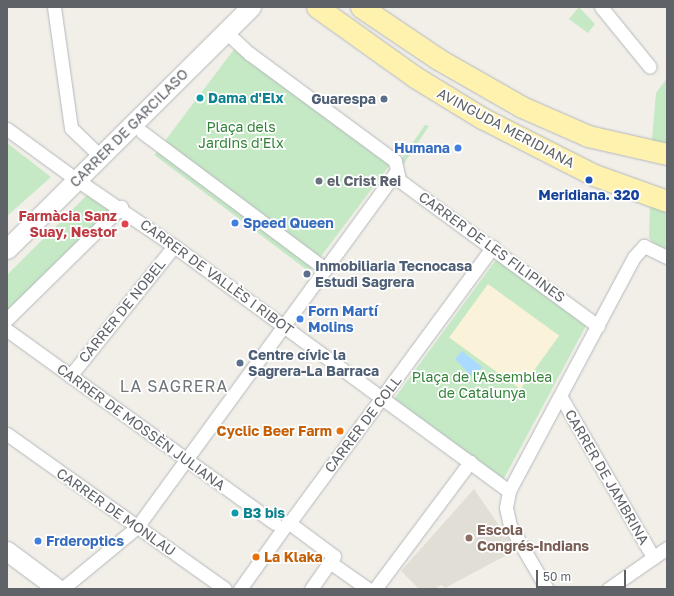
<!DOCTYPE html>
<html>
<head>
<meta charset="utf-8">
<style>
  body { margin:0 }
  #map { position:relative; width:674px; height:596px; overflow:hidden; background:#f1efe8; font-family:"Golos Text",sans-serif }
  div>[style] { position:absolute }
  .education>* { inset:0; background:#e1ded6 }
  .green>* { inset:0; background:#c5e8c5; transform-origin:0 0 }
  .sand>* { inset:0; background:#fbf3d9; transform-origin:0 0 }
  .water>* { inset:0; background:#aadaff }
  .roads { filter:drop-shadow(0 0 1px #b5b8bc) drop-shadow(0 0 1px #b5b8bc) }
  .street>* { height:13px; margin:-6.5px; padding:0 6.5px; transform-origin:6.5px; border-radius:6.5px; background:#fff }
  .secondary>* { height:19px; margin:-9.5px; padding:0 9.5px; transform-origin:9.5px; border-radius:9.5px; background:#fff }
  .primary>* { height:21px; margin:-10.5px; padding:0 10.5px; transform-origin:10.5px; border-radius:10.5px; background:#fff2af }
  .dots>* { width:11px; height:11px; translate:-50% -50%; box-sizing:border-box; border:2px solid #fff; border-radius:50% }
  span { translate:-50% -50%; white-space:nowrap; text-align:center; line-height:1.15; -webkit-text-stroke:3.5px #fff; paint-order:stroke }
  .culture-label { font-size:14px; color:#0d838f; font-weight:700 }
  .left { translate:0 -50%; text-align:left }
  .service-label { font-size:14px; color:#4e5e75; font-weight:700 }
  .right { translate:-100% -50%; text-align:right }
  .park-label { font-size:14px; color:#348238 }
  .street-label { font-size:14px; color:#5f6368 }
  .shop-label { font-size:14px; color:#366cbe; font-weight:700 }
  .worship-label { font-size:14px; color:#5b616d; font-weight:700 }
  .transit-label { font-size:14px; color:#164399; font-weight:700 }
  .health-label { font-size:14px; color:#be3a42; font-weight:700 }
  .food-label { font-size:14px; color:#c56008; font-weight:700 }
  .education-label { font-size:14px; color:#785e54; font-weight:700 }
  .quarter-label { font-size:16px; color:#70757a; letter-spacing:1px }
  .frame { position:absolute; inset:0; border:8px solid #5f6368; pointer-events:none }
  .scale { position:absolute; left:536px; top:570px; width:90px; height:18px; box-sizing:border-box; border:2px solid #5f6368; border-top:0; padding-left:5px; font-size:12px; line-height:14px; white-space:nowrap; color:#5f6368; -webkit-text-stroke:3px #fff; paint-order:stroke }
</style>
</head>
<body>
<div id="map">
  <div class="education">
    <div style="clip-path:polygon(474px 489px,516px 550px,445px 588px,442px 585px,434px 589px,419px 589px,401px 571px)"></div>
  </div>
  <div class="green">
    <div style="clip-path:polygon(579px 7px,595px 24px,588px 33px,569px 19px)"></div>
    <div style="left:235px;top:48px;width:194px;height:134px;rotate:37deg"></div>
    <div style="clip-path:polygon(667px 78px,667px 144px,652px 140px,656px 93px)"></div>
    <div style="clip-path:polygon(425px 125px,429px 126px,403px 165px,402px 158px)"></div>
    <div style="clip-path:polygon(7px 143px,51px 177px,7px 216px)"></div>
    <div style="clip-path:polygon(89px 193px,112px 211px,7px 314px,7px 275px)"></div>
    <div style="clip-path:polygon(650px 205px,667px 207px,667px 249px,655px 245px,649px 238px)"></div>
    <div style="clip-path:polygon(498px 257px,587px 324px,502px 482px,394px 399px)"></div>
  </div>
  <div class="sand">
    <div style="left:488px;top:284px;width:88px;height:66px;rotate:36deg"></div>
  </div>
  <div class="water">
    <div style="clip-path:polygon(462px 351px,482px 367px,473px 378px,455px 359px)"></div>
  </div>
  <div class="roads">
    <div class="street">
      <div style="left:54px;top:7px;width:122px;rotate:82deg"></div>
      <div style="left:71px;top:128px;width:42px;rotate:44deg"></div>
      <div style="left:601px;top:7px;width:77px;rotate:50.8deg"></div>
      <div style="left:226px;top:32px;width:33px;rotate:43deg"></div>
      <div style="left:250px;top:54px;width:180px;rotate:36.4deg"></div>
      <div style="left:395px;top:161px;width:19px;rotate:78deg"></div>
      <div style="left:399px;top:180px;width:247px;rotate:36.3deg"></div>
      <div style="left:7px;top:129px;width:87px;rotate:36.1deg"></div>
      <div style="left:77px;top:180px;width:117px;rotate:34.2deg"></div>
      <div style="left:174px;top:246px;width:415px;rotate:36.2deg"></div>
      <div style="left:142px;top:132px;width:229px;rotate:36.8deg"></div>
      <div style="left:7px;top:319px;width:160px;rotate:-44.5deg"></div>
      <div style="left:7px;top:330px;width:330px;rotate:35.8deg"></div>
      <div style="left:70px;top:376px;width:166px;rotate:-51.3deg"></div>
      <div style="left:561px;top:397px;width:185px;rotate:60.1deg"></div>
      <div style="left:7px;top:434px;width:267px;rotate:35.4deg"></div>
      <div style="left:290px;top:522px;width:342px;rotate:-53.6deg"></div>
      <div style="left:331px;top:563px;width:45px;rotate:35.1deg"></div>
      <div style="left:62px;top:589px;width:97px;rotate:-39.6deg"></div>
      <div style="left:137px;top:527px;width:439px;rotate:-53.9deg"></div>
      <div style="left:240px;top:589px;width:82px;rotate:-54.4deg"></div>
      <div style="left:288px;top:522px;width:57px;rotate:36.5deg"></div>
      <div style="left:334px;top:556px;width:40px;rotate:124.9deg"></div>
      <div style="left:375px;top:589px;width:159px;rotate:-53.2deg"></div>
      <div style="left:547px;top:589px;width:73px;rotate:-120.4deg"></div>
      <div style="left:510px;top:526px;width:19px;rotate:-102deg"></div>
      <div style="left:506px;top:507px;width:16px;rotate:-79deg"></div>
      <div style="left:509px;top:491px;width:265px;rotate:-61.9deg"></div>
      <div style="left:634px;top:257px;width:15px;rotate:-48deg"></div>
      <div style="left:644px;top:246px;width:25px;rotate:26deg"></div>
      <div style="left:608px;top:589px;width:72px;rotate:-34.8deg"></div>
    </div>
    <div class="secondary">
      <div style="left:7px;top:249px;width:344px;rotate:-44.8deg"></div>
      <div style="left:7px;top:551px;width:64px;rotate:36.7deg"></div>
    </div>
    <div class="primary">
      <div style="left:317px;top:7px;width:120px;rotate:35.5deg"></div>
      <div style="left:415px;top:77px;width:79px;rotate:31.5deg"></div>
      <div style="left:482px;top:118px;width:126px;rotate:27deg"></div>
      <div style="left:594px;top:175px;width:77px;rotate:19.6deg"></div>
      <div style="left:361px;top:7px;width:93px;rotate:34deg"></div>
      <div style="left:438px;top:59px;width:97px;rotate:29.7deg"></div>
      <div style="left:522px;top:107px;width:72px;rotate:23.7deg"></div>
      <div style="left:588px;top:136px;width:81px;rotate:12.8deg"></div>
    </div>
  </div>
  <div class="dots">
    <div style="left:200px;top:98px;background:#0f9aa8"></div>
    <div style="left:384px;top:99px;background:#5c6f8a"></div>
    <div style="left:458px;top:148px;background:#3f7fe0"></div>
    <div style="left:589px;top:180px;background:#1a4fb4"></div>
    <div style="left:319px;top:181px;background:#6b7280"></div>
    <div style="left:235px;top:223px;background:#3f7fe0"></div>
    <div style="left:125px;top:224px;background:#e0444e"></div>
    <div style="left:307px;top:274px;background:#5c6f8a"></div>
    <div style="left:300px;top:319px;background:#3f7fe0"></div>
    <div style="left:240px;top:363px;background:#5c6f8a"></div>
    <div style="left:340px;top:431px;background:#e8710a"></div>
    <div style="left:235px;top:513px;background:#0f9aa8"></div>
    <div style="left:469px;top:538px;background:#8d6e63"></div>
    <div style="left:38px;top:541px;background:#3f7fe0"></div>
    <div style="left:256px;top:557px;background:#e8710a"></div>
  </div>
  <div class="culture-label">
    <span class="left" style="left:208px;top:98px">Dama d'Elx</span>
    <span class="left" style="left:243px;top:513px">B3 bis</span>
  </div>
  <div class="service-label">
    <span class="right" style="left:376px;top:99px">Guarespa</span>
    <span class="left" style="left:315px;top:274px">Inmobiliaria Tecnocasa<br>Estudi Sagrera</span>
    <span class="left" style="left:248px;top:363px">Centre cívic la<br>Sagrera-La Barraca</span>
  </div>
  <div class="park-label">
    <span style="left:241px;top:135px">Plaça dels<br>Jardins d'Elx</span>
    <span style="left:482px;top:385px">Plaça de l'Assemblea<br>de Catalunya</span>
  </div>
  <div class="street-label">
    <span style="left:129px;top:128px;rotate:-45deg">CARRER DE GARCILASO</span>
    <span style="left:506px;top:128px;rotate:28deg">AVINGUDA MERIDIANA</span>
    <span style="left:492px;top:247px;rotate:36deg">CARRER DE LES FILIPINES</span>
    <span style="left:217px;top:277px;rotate:36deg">CARRER DE VALLÈS I RIBOT</span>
    <span style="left:122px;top:311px;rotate:-51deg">CARRER DE NOBEL</span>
    <span style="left:363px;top:424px;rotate:-53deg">CARRER DE COLL</span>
    <span style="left:141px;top:427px;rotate:36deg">CARRER DE MOSSÈN JULIANA</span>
    <span style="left:607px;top:477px;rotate:60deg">CARRER DE JAMBRINA</span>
    <span style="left:116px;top:512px;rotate:35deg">CARRER DE MONLAU</span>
  </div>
  <div class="shop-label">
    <span class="right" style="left:450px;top:148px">Humana</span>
    <span class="left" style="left:243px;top:223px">Speed Queen</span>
    <span class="left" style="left:308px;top:319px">Forn Martí<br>Molins</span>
    <span class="left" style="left:46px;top:541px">Frderoptics</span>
  </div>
  <div class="worship-label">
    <span class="left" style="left:327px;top:181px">el Crist Rei</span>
  </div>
  <div class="transit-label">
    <span style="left:589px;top:195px">Meridiana. 320</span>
  </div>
  <div class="health-label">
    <span class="right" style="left:117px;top:224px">Farmàcia Sanz<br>Suay, Nestor</span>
  </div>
  <div class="food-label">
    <span class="right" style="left:332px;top:431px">Cyclic Beer Farm</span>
    <span class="left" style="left:264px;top:557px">La Klaka</span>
  </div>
  <div class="education-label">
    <span class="left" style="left:477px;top:538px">Escola<br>Congrés-Indians</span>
  </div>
  <div class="quarter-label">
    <span style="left:174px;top:386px">LA SAGRERA</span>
  </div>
  <div class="frame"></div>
  <div class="scale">50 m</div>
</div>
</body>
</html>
